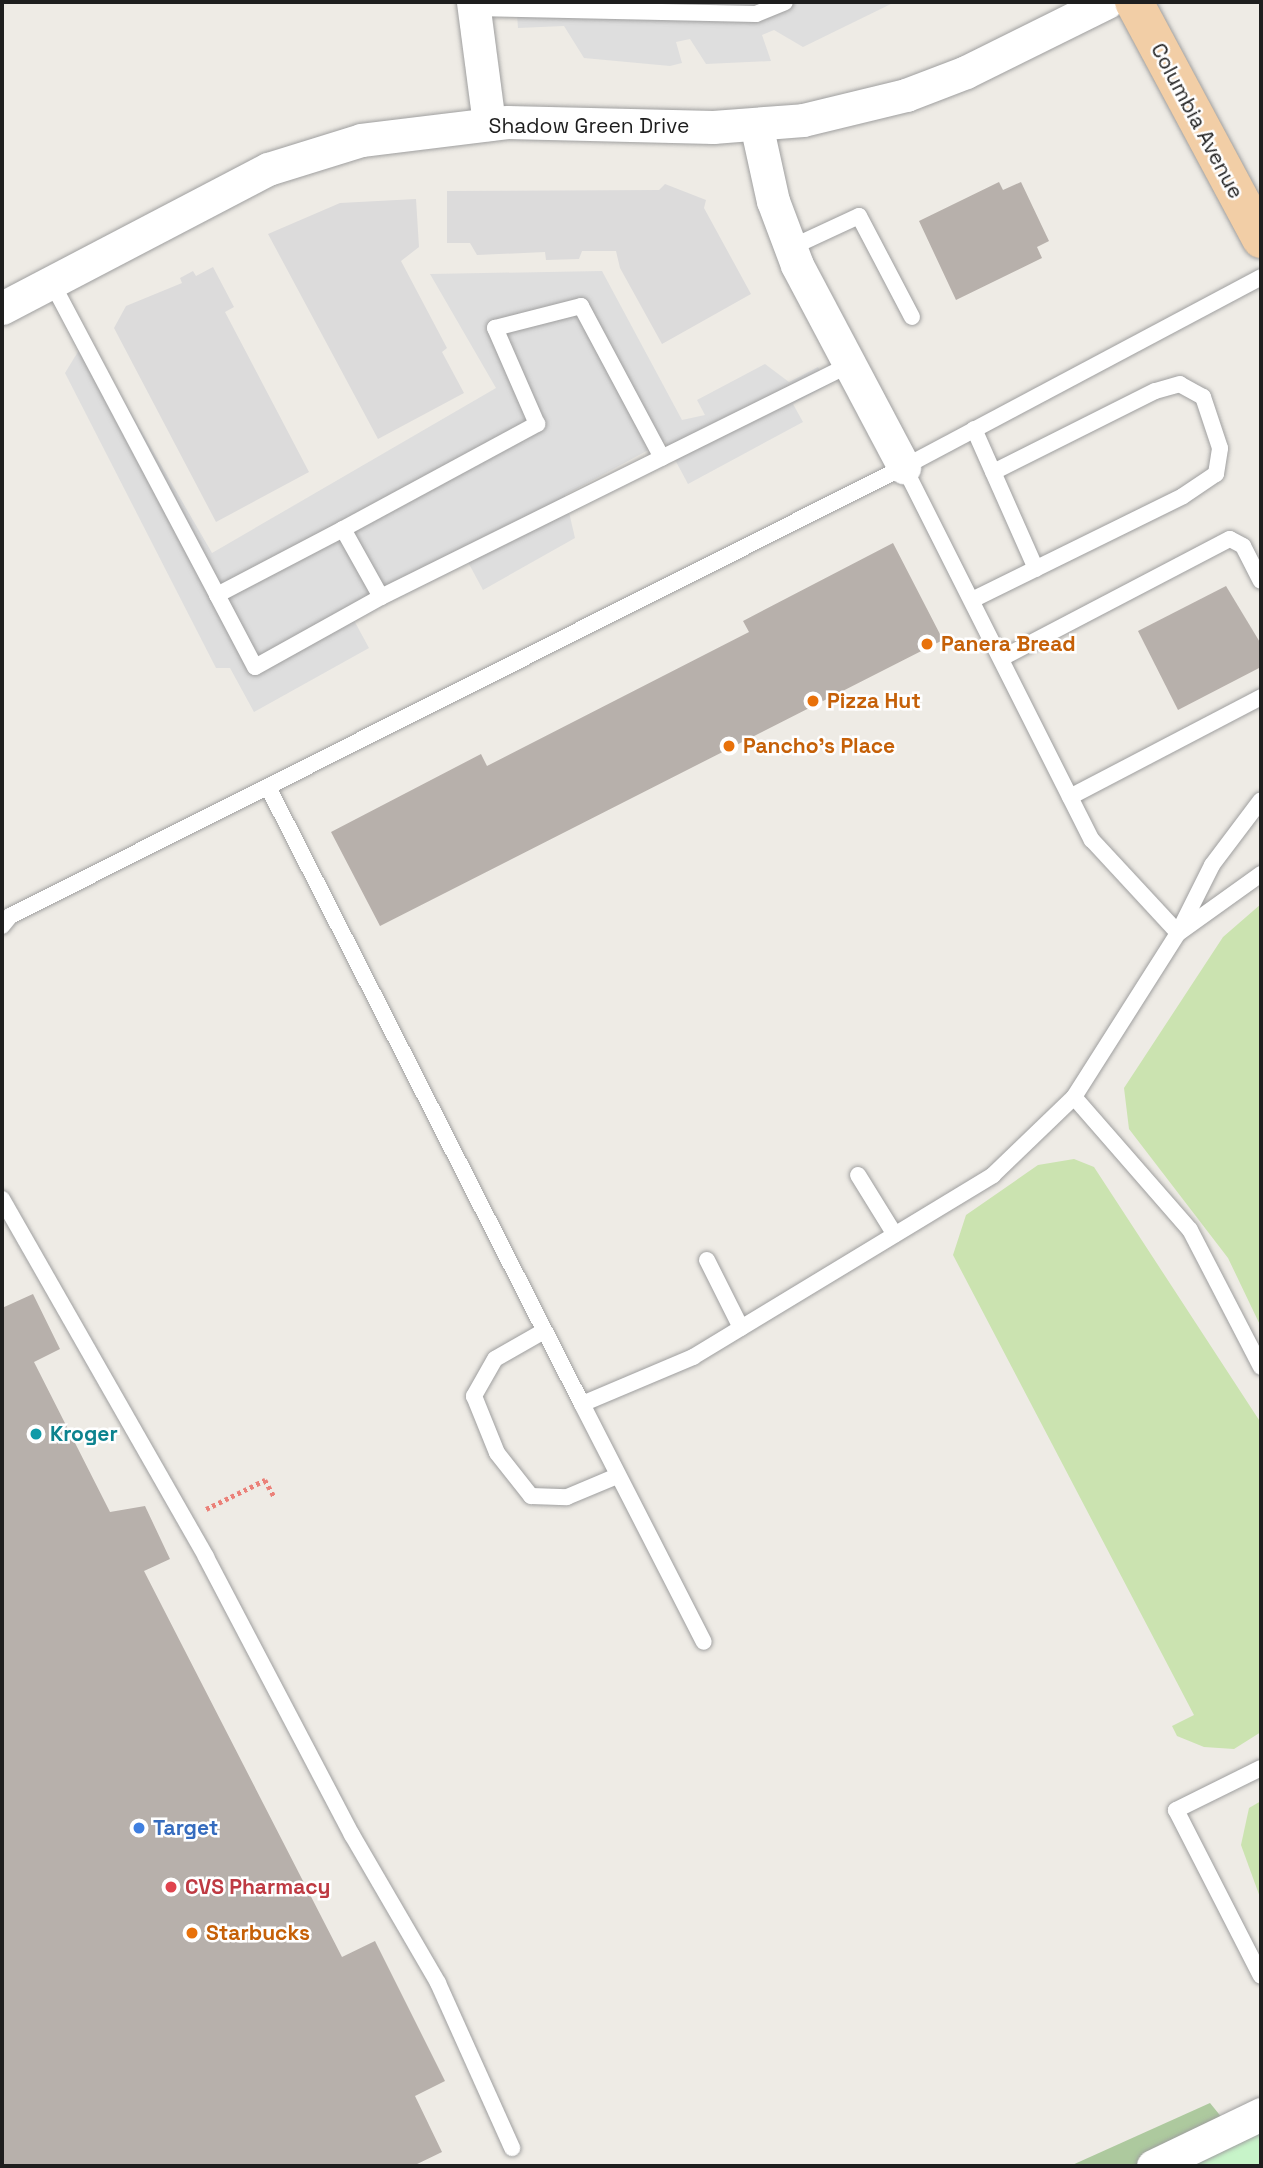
<!DOCTYPE html>
<html>
<head>
<meta charset="utf-8">
<style>
  body { margin:0 }
  #map { position:relative; width:1263px; height:2168px; overflow:hidden; background:#eeebe5; font-family:"Space Grotesk",sans-serif }
  div>[style] { position:absolute }
  .residential>* { inset:0; background:#dcdbdb }
  .grass>* { inset:0; background:#cbe3b0 }
  .forest>* { inset:0; background:#adc99e }
  .park>* { inset:0; background:#c7f4c9 }
  .parking>* { inset:0; background:#dedede }
  .building>* { inset:0; background:#b7b0ab }
  .path>* { height:4.5px; margin-top:-2.25px; transform-origin:0; background:repeating-linear-gradient(90deg,#eb8179 0 3.5px,transparent 0 7px) }
  .roads { filter:drop-shadow(0 0 2px #9f9f9f) drop-shadow(0 0 2px #9f9f9f) }
  .lane>* { height:16px; margin:-8px; padding:0 8px; transform-origin:8px; border-radius:8px; background:#fff }
  .street>* { height:33px; margin:-16.5px; padding:0 16.5px; transform-origin:16.5px; border-radius:16.5px; background:#fff }
  .primary>* { height:38px; margin:-19px; padding:0 19px; transform-origin:19px; border-radius:19px; background:#f2cea6 }
  .dots>* { width:19px; height:19px; translate:-50% -50%; box-sizing:border-box; border:4px solid #fff; border-radius:50% }
  span { translate:-50% -50%; white-space:nowrap; text-align:center; line-height:1.15; -webkit-text-stroke:5px #fff; paint-order:stroke }
  .street-label { font-size:21px; color:#1e1e1e }
  .food-label { font-size:21px; color:#c56008; font-weight:700 }
  .left { translate:0 -50%; text-align:left }
  .culture-label { font-size:21px; color:#0d838f; font-weight:700 }
  .shop-label { font-size:21px; color:#366cbe; font-weight:700 }
  .health-label { font-size:21px; color:#be3a42; font-weight:700 }
  .frame { position:absolute; inset:0; border:4px solid #1e1e1e; pointer-events:none }
</style>
</head>
<body>
<div id="map">
  <div class="residential">
    <div style="clip-path:polygon(665px 184px,706px 200px,704px 208px,751px 294px,662px 344px,620px 268px,616px 251px,582px 251px,579px 259px,546px 260px,545px 252px,477px 255px,470px 243px,447px 243px,447px 191px,659px 190px)"></div>
    <div style="clip-path:polygon(416px 199px,419px 247px,401px 261px,447px 348px,442px 352px,464px 393px,378px 439px,268px 234px,340px 203px)"></div>
    <div style="clip-path:polygon(213px 267px,234px 307px,225px 312px,309px 472px,216px 522px,114px 328px,126px 306px,182px 283px,180px 278px,193px 271px,196px 276px)"></div>
  </div>
  <div class="grass">
    <div style="clip-path:polygon(1261px 904px,1261px 1327px,1228px 1258px,1129px 1129px,1124px 1088px,1223px 937px)"></div>
    <div style="clip-path:polygon(1074px 1159px,1094px 1167px,1261px 1423px,1261px 1732px,1234px 1749px,1204px 1747px,1177px 1736px,1172px 1726px,1194px 1715px,953px 1255px,966px 1215px,1038px 1165px)"></div>
    <div style="clip-path:polygon(1261px 1801px,1261px 1900px,1241px 1845px,1249px 1808px)"></div>
  </div>
  <div class="forest">
    <div style="clip-path:polygon(1210px 2103px,1261px 2166px,1070px 2166px)"></div>
  </div>
  <div class="park">
    <div style="clip-path:polygon(1261px 2129px,1261px 2166px,1184px 2166px)"></div>
  </div>
  <div class="parking">
    <div style="clip-path:polygon(516px 2px,895px 2px,803px 47px,774px 30px,762px 35px,771px 61px,706px 64px,690px 39px,676px 42px,682px 63px,670px 66px,584px 58px,564px 26px,518px 28px)"></div>
    <div style="clip-path:polygon(602px 271px,682px 420px,705px 415px,697px 400px,765px 364px,789px 382px,818px 367px,828px 385px,793px 404px,803px 422px,688px 484px,665px 441px,565px 495px,575px 538px,483px 590px,462px 551px,350px 613px,369px 648px,254px 712px,230px 668px,216px 668px,65px 373px,79px 350px,68px 332px,80px 325px,212px 553px,496px 388px,430px 274px)"></div>
  </div>
  <div class="building">
    <div style="clip-path:polygon(999px 182px,1003px 190px,1021px 182px,1049px 241px,1037px 247px,1042px 258px,956px 300px,919px 221px)"></div>
    <div style="clip-path:polygon(893px 543px,943px 640px,380px 926px,331px 832px,481px 754px,487px 766px,749px 632px,743px 621px)"></div>
    <div style="clip-path:polygon(1226px 586px,1261px 644px,1261px 667px,1178px 710px,1138px 631px)"></div>
    <div style="clip-path:polygon(33px 1294px,60px 1349px,34px 1362px,110px 1512px,145px 1506px,170px 1559px,144px 1571px,342px 1957px,375px 1941px,445px 2081px,415px 2096px,442px 2152px,413px 2166px,2px 2166px,2px 1308px)"></div>
  </div>
  <div class="path">
    <div style="left:206px;top:1509px;width:66px;rotate:-26.2deg"></div>
    <div style="left:265px;top:1480px;width:18px;rotate:61deg"></div>
  </div>
  <div class="roads">
    <div class="lane">
      <div style="left:474px;top:8px;width:282px;rotate:1.2deg"></div>
      <div style="left:756px;top:14px;width:31px;rotate:-22deg"></div>
      <div style="left:790px;top:248px;width:76px;rotate:-24.9deg"></div>
      <div style="left:859px;top:216px;width:114px;rotate:62.3deg"></div>
      <div style="left:51px;top:281px;width:355px;rotate:62.1deg"></div>
      <div style="left:217px;top:595px;width:142px;rotate:-27.6deg"></div>
      <div style="left:343px;top:529px;width:78px;rotate:60.8deg"></div>
      <div style="left:381px;top:597px;width:144px;rotate:150.9deg"></div>
      <div style="left:255px;top:667px;width:81px;rotate:-117.8deg"></div>
      <div style="left:974px;top:429px;width:153px;rotate:66.1deg"></div>
      <div style="left:904px;top:467px;width:418px;rotate:63.3deg"></div>
      <div style="left:1092px;top:840px;width:127px;rotate:47.2deg"></div>
      <div style="left:343px;top:529px;width:221px;rotate:-28.4deg"></div>
      <div style="left:537px;top:424px;width:105px;rotate:-113.6deg"></div>
      <div style="left:495px;top:328px;width:89px;rotate:-14.3deg"></div>
      <div style="left:581px;top:306px;width:172px;rotate:61.9deg"></div>
      <div style="left:381px;top:597px;width:522px;rotate:-26.37deg"></div>
      <div style="left:972px;top:600px;width:235px;rotate:-26.2deg"></div>
      <div style="left:1183px;top:496px;width:40px;rotate:-34deg"></div>
      <div style="left:1216px;top:474px;width:26px;rotate:-81deg"></div>
      <div style="left:1220px;top:448px;width:54px;rotate:-108.4deg"></div>
      <div style="left:1203px;top:397px;width:26px;rotate:-151deg"></div>
      <div style="left:1180px;top:384px;width:26px;rotate:164deg"></div>
      <div style="left:1155px;top:391px;width:181px;rotate:153.4deg"></div>
      <div style="left:1002px;top:658px;width:257px;rotate:-27.6deg"></div>
      <div style="left:1230px;top:539px;width:15px;rotate:28deg"></div>
      <div style="left:1243px;top:546px;width:39px;rotate:63deg"></div>
      <div style="left:269px;top:789px;width:690px;rotate:63.03deg"></div>
      <div style="left:582px;top:1404px;width:121px;rotate:-22.9deg"></div>
      <div style="left:693px;top:1357px;width:351px;rotate:-31.2deg"></div>
      <div style="left:993px;top:1175px;width:112px;rotate:-43.9deg"></div>
      <div style="left:1074px;top:1097px;width:194px;rotate:-57.6deg"></div>
      <div style="left:1178px;top:933px;width:76px;rotate:-63.4deg"></div>
      <div style="left:1212px;top:865px;width:81px;rotate:-53deg"></div>
      <div style="left:1070px;top:797px;width:216px;rotate:-27.6deg"></div>
      <div style="left:2px;top:926px;width:13px;rotate:-51deg"></div>
      <div style="left:10px;top:916px;width:1000px;rotate:-26.67deg"></div>
      <div style="left:904px;top:467px;width:404px;rotate:-28deg"></div>
      <div style="left:1180px;top:932px;width:100px;rotate:-35.6deg"></div>
      <div style="left:1074px;top:1097px;width:176px;rotate:48.9deg"></div>
      <div style="left:1190px;top:1230px;width:154px;rotate:62.6deg"></div>
      <div style="left:858px;top:1175px;width:70px;rotate:58.3deg"></div>
      <div style="left:2px;top:1199px;width:412px;rotate:60.3deg"></div>
      <div style="left:206px;top:1557px;width:314px;rotate:62.3deg"></div>
      <div style="left:352px;top:1835px;width:171px;rotate:59.8deg"></div>
      <div style="left:438px;top:1983px;width:181px;rotate:65.8deg"></div>
      <div style="left:707px;top:1260px;width:76px;rotate:63.4deg"></div>
      <div style="left:544px;top:1331px;width:56px;rotate:150.3deg"></div>
      <div style="left:495px;top:1359px;width:43px;rotate:119.6deg"></div>
      <div style="left:474px;top:1396px;width:61px;rotate:68deg"></div>
      <div style="left:497px;top:1453px;width:55px;rotate:51.7deg"></div>
      <div style="left:531px;top:1496px;width:36px;rotate:2deg"></div>
      <div style="left:567px;top:1497px;width:54px;rotate:-22.8deg"></div>
      <div style="left:582px;top:1404px;width:267px;rotate:62.9deg"></div>
      <div style="left:1261px;top:1768px;width:95px;rotate:153.7deg"></div>
      <div style="left:1176px;top:1810px;width:186px;rotate:62.9deg"></div>
    </div>
    <div class="street">
      <div style="left:473px;top:2px;width:123px;rotate:82.5deg"></div>
      <div style="left:756px;top:124px;width:79px;rotate:77.6deg"></div>
      <div style="left:773px;top:201px;width:68px;rotate:69.4deg"></div>
      <div style="left:797px;top:265px;width:229px;rotate:62.1deg"></div>
      <div style="left:2px;top:308px;width:300px;rotate:-27.6deg"></div>
      <div style="left:268px;top:169px;width:97px;rotate:-17.3deg"></div>
      <div style="left:361px;top:140px;width:147px;rotate:-7deg"></div>
      <div style="left:507px;top:122px;width:206px;rotate:1.4deg"></div>
      <div style="left:713px;top:127px;width:90px;rotate:-4.4deg"></div>
      <div style="left:803px;top:120px;width:106px;rotate:-13.6deg"></div>
      <div style="left:906px;top:95px;width:64px;rotate:-21deg"></div>
      <div style="left:966px;top:72px;width:157px;rotate:-26.4deg"></div>
      <div style="left:1153px;top:2166px;width:120px;rotate:-25.7deg"></div>
    </div>
    <div class="primary">
      <div style="left:1134px;top:2px;width:269px;rotate:61.8deg"></div>
    </div>
  </div>
  <div class="dots">
    <div style="left:927px;top:644px;background:#e8710a"></div>
    <div style="left:813px;top:701px;background:#e8710a"></div>
    <div style="left:729px;top:746px;background:#e8710a"></div>
    <div style="left:36px;top:1434px;background:#0f9aa8"></div>
    <div style="left:139px;top:1828px;background:#3f7fe0"></div>
    <div style="left:171px;top:1887px;background:#e0444e"></div>
    <div style="left:192px;top:1933px;background:#e8710a"></div>
  </div>
  <div class="street-label">
    <span style="left:1197px;top:121px;rotate:62deg">Columbia Avenue</span>
    <span style="left:589px;top:126px">Shadow Green Drive</span>
  </div>
  <div class="food-label">
    <span class="left" style="left:941px;top:644px">Panera Bread</span>
    <span class="left" style="left:827px;top:701px">Pizza Hut</span>
    <span class="left" style="left:743px;top:746px">Pancho's Place</span>
    <span class="left" style="left:206px;top:1933px">Starbucks</span>
  </div>
  <div class="culture-label">
    <span class="left" style="left:50px;top:1434px">Kroger</span>
  </div>
  <div class="shop-label">
    <span class="left" style="left:153px;top:1828px">Target</span>
  </div>
  <div class="health-label">
    <span class="left" style="left:185px;top:1887px">CVS Pharmacy</span>
  </div>
  <div class="frame"></div>
</div>
</body>
</html>
